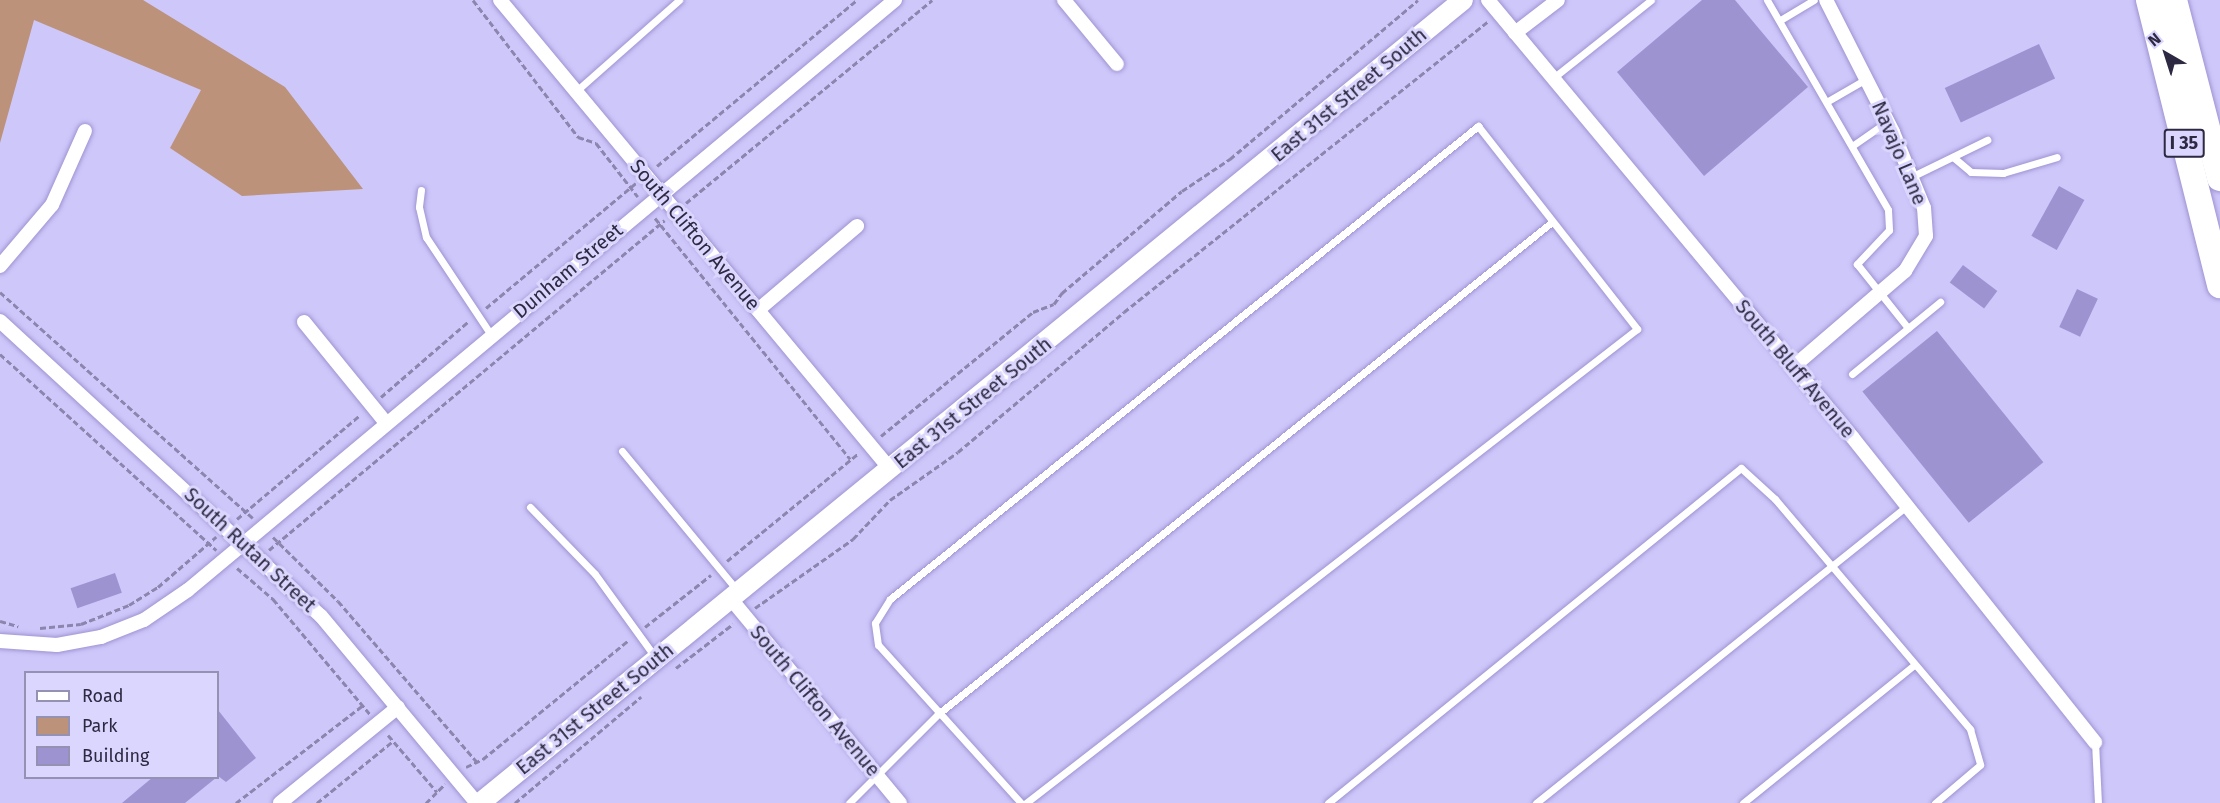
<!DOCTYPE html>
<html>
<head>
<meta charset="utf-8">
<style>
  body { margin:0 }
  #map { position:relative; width:2220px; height:803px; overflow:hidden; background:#cec7fa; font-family:"Fira Sans",sans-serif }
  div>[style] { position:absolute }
  .green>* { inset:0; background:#bc927a }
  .building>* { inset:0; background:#9d93d1; transform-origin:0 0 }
  .path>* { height:3px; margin-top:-1.5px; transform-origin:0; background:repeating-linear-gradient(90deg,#8c86ae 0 6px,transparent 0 9px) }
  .roads { filter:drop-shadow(0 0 2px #9e94d2) drop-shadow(0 0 2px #9e94d2) }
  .lane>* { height:7px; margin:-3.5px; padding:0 3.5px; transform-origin:3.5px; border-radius:3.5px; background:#fff }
  .street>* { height:14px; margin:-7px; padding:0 7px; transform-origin:7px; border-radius:7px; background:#fff }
  .secondary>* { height:20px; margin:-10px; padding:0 10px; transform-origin:10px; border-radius:10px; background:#fff }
  .highway>* { height:26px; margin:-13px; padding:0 13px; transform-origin:13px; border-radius:13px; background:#fff }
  span { translate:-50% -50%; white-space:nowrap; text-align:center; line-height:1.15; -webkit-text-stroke:6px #dad6fd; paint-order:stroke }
  .shield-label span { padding:2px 4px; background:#dad6fd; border:2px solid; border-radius:4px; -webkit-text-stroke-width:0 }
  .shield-label { font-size:18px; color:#2e2942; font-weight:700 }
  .street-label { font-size:20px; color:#2e2942 }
  .legend { position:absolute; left:24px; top:671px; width:195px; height:108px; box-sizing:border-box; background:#dad6fd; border:2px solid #9591b2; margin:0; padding:8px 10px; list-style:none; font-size:18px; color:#2e2942 }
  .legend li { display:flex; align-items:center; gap:12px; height:30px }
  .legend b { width:30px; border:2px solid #9591b2 }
  .north { position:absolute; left:2136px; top:24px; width:60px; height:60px; -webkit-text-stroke:4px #dad6fd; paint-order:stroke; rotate:321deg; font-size:16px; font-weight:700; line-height:24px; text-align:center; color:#2e2942 }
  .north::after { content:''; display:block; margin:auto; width:21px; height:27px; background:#2e2942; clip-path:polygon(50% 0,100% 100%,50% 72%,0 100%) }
</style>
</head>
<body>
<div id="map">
  <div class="green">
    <div style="clip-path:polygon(0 0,143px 0,285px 87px,363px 189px,242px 196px,170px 148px,201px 90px,34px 20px,0 143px)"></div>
  </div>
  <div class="building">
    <div style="clip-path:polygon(1702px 0,1735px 0,1808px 87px,1704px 176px,1617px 72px)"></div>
    <div style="left:2039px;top:44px;width:38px;height:104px;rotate:65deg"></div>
    <div style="left:2059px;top:186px;width:29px;height:57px;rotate:29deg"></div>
    <div style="left:1963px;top:265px;width:43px;height:22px;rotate:37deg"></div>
    <div style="left:2077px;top:289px;width:23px;height:42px;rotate:25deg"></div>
    <div style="left:1937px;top:331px;width:169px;height:96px;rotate:51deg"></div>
    <div style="left:115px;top:573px;width:21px;height:47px;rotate:71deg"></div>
    <div style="clip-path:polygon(218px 710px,256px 758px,226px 782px,218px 776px)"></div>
    <div style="clip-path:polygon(153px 777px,217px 777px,185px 803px,122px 803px)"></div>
  </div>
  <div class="path">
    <div style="left:473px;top:0;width:173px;rotate:52.5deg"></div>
    <div style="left:578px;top:137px;width:19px;rotate:18deg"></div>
    <div style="left:596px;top:143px;width:68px;rotate:52.1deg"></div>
    <div style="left:657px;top:166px;width:260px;rotate:-39.7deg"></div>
    <div style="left:686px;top:203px;width:319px;rotate:-39.5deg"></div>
    <div style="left:655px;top:218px;width:310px;rotate:51deg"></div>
    <div style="left:0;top:292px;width:339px;rotate:41.8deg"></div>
    <div style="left:486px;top:308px;width:195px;rotate:-39.8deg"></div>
    <div style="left:0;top:354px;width:292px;rotate:42.2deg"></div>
    <div style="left:381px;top:397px;width:116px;rotate:-40.8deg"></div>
    <div style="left:881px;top:436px;width:196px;rotate:-39.2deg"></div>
    <div style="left:1033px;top:312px;width:22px;rotate:-21deg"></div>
    <div style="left:1054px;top:304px;width:14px;rotate:-54deg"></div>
    <div style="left:1062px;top:293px;width:157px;rotate:-40.4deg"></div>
    <div style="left:1182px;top:191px;width:58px;rotate:-33.7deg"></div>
    <div style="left:1230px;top:159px;width:246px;rotate:-40.2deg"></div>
    <div style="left:237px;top:519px;width:161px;rotate:-40.2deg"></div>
    <div style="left:273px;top:537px;width:91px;rotate:44.6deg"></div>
    <div style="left:338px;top:601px;width:213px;rotate:49.2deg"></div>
    <div style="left:269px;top:550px;width:515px;rotate:-39.81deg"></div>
    <div style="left:727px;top:561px;width:171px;rotate:-39.3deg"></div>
    <div style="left:237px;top:568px;width:48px;rotate:40.7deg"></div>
    <div style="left:273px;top:599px;width:150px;rotate:49.9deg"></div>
    <div style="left:755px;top:608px;width:120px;rotate:-35.1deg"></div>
    <div style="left:853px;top:539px;width:54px;rotate:-46.5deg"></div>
    <div style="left:890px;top:500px;width:83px;rotate:-35.2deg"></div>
    <div style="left:958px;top:452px;width:217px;rotate:-40.1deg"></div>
    <div style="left:1124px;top:312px;width:465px;rotate:-38.6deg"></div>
    <div style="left:0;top:621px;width:19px;rotate:16deg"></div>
    <div style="left:645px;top:627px;width:84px;rotate:-38.2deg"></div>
    <div style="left:40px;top:628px;width:41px;rotate:-5.6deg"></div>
    <div style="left:81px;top:624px;width:52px;rotate:-21.6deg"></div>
    <div style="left:129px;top:605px;width:34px;rotate:-32deg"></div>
    <div style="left:158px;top:587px;width:77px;rotate:-40.8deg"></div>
    <div style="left:676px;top:668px;width:72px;rotate:-37.7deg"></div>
    <div style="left:388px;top:735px;width:75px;rotate:49.3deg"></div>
    <div style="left:466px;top:767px;width:19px;rotate:-25deg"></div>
    <div style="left:483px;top:759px;width:188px;rotate:-39.2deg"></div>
    <div style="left:236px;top:803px;width:159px;rotate:-37.6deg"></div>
    <div style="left:317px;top:803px;width:98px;rotate:-39.2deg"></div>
    <div style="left:426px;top:803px;width:27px;rotate:-45deg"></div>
    <div style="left:515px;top:803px;width:165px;rotate:-40.1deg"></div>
  </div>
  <div class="roads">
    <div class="lane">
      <div style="left:1767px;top:0;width:242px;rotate:60deg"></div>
      <div style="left:1888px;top:210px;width:20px;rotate:87deg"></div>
      <div style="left:1889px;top:230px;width:47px;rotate:133.3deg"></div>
      <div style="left:1857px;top:264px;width:82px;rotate:51.4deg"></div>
      <div style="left:1782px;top:19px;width:37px;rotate:-31deg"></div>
      <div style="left:1553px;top:78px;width:125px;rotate:-38.5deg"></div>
      <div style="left:575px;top:92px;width:139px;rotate:-41.5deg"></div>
      <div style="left:1828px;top:101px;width:44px;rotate:-30.1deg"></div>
      <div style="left:1852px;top:146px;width:44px;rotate:-34.8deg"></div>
      <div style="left:1953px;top:157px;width:23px;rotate:40deg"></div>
      <div style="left:1971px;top:172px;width:32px;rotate:2deg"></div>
      <div style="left:2003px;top:173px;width:56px;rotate:-16.5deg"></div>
      <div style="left:1911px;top:177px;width:85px;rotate:-26deg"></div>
      <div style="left:421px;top:190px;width:17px;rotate:97deg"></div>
      <div style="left:419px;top:207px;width:31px;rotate:77deg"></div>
      <div style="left:426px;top:237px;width:118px;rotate:56.4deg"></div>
      <div style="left:1852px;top:374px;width:114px;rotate:-39.3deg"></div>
      <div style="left:622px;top:451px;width:180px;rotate:50.4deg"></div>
      <div style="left:530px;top:507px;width:93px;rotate:45.9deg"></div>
      <div style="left:595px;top:574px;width:102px;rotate:54.1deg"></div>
      <div style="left:2095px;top:742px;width:61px;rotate:87.2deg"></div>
      <div style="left:849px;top:803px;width:126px;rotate:-45deg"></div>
      <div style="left:938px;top:714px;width:787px;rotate:-38.71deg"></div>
      <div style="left:1021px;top:803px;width:213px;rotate:-132.1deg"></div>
      <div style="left:878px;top:645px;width:22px;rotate:-98deg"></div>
      <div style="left:875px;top:623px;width:28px;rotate:-58deg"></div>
      <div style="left:890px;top:599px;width:755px;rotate:-38.81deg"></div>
      <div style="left:1478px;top:126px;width:258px;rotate:51.9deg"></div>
      <div style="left:1637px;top:329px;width:773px;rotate:142.2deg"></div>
      <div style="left:1328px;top:803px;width:532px;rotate:-39.05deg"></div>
      <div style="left:1741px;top:468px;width:46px;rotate:42.4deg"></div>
      <div style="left:1775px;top:499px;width:302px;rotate:49.7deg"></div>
      <div style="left:1970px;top:729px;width:37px;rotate:74deg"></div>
      <div style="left:1980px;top:765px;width:59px;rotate:139.8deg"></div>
      <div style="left:1536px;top:803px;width:474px;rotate:-38.7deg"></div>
      <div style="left:1743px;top:803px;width:218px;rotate:-38.9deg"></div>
    </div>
    <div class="street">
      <div style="left:500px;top:0;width:610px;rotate:50.25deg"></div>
      <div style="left:1064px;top:0;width:83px;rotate:50.4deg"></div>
      <div style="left:1488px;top:0;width:570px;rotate:50.19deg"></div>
      <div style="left:1853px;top:438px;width:389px;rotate:51.5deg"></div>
      <div style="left:1515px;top:33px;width:54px;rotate:-37.5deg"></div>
      <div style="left:0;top:266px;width:80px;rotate:-49.6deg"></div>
      <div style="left:52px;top:205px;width:81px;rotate:-66deg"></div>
      <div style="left:758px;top:310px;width:130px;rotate:-40.3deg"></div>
      <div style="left:0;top:321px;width:436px;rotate:42.6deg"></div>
      <div style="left:321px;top:616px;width:244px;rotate:50.2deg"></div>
      <div style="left:304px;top:322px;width:130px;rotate:50.9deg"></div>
      <div style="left:1793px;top:367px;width:148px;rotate:-40.6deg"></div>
      <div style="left:1905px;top:271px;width:41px;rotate:-59deg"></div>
      <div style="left:1926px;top:236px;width:28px;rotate:-94deg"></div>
      <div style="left:1924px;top:208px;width:82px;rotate:-112.2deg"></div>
      <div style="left:1893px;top:132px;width:148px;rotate:-116.9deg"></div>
      <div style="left:731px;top:599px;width:265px;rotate:50.4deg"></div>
      <div style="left:0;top:641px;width:57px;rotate:4deg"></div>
      <div style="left:57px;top:645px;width:45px;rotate:-10.3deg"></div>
      <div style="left:101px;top:637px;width:46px;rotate:-21.6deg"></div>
      <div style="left:144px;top:620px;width:53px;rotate:-34.3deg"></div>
      <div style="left:188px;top:590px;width:921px;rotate:-39.85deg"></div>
      <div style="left:280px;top:803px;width:152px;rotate:-39.1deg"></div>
    </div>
    <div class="secondary">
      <div style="left:480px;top:803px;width:1269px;rotate:-39.24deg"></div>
    </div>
    <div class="highway">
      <div style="left:2149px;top:0;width:294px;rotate:76deg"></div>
      <div style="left:2174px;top:0;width:184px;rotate:75.5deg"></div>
    </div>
  </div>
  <div class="shield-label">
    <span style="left:2184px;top:143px">I 35</span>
  </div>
  <div class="street-label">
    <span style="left:1349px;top:95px;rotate:-40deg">East 31st Street South</span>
    <span style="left:1899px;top:153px;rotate:67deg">Navajo Lane</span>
    <span style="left:695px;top:235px;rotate:50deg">South Clifton Avenue</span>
    <span style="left:568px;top:271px;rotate:-40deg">Dunham Street</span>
    <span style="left:1795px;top:369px;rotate:50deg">South Bluff Avenue</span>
    <span style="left:973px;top:403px;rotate:-39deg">East 31st Street South</span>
    <span style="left:250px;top:550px;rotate:43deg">South Rutan Street</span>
    <span style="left:815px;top:701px;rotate:50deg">South Clifton Avenue</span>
    <span style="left:595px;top:709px;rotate:-39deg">East 31st Street South</span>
  </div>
  <ul class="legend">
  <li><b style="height:8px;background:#fff"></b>Road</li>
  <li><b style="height:16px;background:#bc927a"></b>Park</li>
  <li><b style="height:16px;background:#9d93d1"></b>Building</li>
  </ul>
  <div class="north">N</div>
</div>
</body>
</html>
